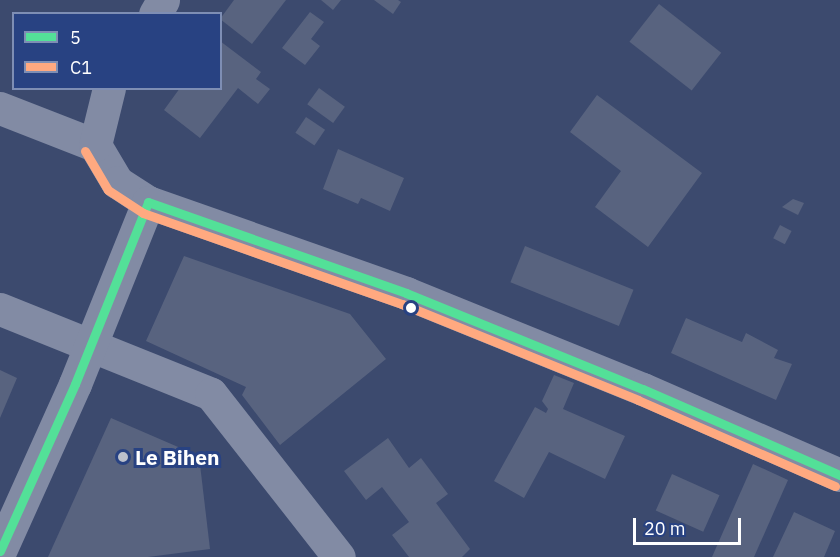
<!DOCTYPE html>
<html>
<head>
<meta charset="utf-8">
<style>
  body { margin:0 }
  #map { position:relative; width:840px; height:557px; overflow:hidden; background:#3c4a6e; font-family:"IBM Plex Sans",sans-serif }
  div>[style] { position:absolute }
  .building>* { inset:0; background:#58637f; transform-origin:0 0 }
  .minor>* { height:33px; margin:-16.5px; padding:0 16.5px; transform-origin:16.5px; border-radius:16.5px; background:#828ba4 }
  .bus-1>* { height:9px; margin:-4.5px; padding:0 4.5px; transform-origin:4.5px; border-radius:4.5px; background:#53e098 }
  .bus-2>* { height:9px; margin:-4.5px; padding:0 4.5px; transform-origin:4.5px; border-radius:4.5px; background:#ffa980 }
  .dots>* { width:16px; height:16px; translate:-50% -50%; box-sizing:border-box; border:3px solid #284282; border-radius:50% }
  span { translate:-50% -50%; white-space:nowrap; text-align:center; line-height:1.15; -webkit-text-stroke:6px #284282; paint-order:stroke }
  .poi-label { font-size:21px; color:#fff; font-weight:700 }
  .left { translate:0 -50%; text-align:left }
  .legend { position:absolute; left:12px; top:12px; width:210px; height:78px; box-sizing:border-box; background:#284282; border:2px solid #7e8eb4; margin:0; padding:8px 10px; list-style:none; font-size:18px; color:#fff }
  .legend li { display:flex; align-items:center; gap:12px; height:30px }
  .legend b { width:30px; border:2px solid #7e8eb4 }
  .scale { position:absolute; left:633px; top:518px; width:108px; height:27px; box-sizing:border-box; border:3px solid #fff; border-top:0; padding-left:8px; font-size:18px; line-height:21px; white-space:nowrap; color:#fff; -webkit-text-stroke:4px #284282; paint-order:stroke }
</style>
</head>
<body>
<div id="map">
  <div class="building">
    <div style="clip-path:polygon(234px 0,286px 0,252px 44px,220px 19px)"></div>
    <div style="clip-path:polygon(321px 0,341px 0,333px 10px)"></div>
    <div style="clip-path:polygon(374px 0,398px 0,401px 2px,393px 14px)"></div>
    <div style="left:659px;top:4px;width:79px;height:48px;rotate:38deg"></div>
    <div style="clip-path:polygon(310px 12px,324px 22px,311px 39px,320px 46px,305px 65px,282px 48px)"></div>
    <div style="clip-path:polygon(220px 41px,261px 72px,256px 79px,270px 89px,258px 104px,238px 88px,200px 138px,164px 110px,180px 88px,220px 88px)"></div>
    <div style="left:319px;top:88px;width:32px;height:20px;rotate:36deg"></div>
    <div style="clip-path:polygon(597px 95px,702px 173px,648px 247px,595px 207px,621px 171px,570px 132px)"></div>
    <div style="left:306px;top:117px;width:23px;height:19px;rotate:34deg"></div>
    <div style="clip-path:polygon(338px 149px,404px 178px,390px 211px,361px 198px,358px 204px,323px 189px)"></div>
    <div style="clip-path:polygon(793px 199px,804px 203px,798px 215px,782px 207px)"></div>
    <div style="left:780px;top:225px;width:13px;height:15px;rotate:27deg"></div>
    <div style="left:525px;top:246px;width:117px;height:39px;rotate:22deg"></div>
    <div style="clip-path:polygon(184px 256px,350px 314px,386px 359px,280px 445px,242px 395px,246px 387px,146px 341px)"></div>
    <div style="clip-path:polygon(686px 318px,742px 342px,746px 333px,778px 350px,774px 358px,792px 364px,776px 400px,671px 353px)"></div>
    <div style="clip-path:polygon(0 370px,17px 378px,0 418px)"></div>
    <div style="clip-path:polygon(554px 375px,574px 383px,563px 409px,625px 436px,605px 479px,549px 452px,524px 498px,494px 481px,535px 407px,546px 413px,548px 409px,542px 401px)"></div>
    <div style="clip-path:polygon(111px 418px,199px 456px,210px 549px,148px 557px,48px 557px)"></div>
    <div style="clip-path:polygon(388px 438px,409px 468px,421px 458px,448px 494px,436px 503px,470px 549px,462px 557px,409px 557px,392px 535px,409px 522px,395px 504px,382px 487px,366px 500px,344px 471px)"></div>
    <div style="clip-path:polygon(753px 464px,788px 480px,754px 557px,712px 557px)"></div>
    <div style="left:672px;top:474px;width:52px;height:40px;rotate:24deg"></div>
    <div style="clip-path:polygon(794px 512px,835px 531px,824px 557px,773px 557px)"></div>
  </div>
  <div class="minor">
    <div style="left:155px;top:14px;width:16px;rotate:-60deg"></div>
    <div style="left:0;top:108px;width:102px;rotate:21.3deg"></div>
    <div style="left:95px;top:145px;width:43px;rotate:59.3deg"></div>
    <div style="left:117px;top:182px;width:37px;rotate:33deg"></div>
    <div style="left:148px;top:202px;width:274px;rotate:19.4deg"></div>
    <div style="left:406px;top:293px;width:256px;rotate:22.1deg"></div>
    <div style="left:643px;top:389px;width:215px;rotate:23.6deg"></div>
    <div style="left:95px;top:145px;width:59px;rotate:-76.2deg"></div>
    <div style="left:0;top:309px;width:227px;rotate:21.9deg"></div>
    <div style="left:211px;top:394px;width:207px;rotate:51.9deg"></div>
    <div style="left:0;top:551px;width:183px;rotate:-65.8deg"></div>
    <div style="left:75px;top:384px;width:196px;rotate:-68.1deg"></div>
  </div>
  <div class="bus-1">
    <div style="left:148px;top:202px;width:274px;rotate:19.4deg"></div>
    <div style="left:406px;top:293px;width:256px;rotate:22.1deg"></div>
    <div style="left:643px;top:389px;width:215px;rotate:23.6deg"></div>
    <div style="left:0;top:551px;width:183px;rotate:-65.8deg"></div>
    <div style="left:75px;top:384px;width:196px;rotate:-68.1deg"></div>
  </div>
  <div class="bus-2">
    <div style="left:85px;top:151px;width:45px;rotate:59.5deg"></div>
    <div style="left:108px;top:190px;width:42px;rotate:33.3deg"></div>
    <div style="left:143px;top:213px;width:275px;rotate:19.4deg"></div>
    <div style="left:402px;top:304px;width:255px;rotate:22.1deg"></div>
    <div style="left:638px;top:400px;width:215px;rotate:23.6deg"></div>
  </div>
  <div class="dots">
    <div style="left:411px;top:308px;background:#fff"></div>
    <div style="left:123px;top:457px;background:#bbc0cc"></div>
  </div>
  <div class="poi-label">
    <span class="left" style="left:135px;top:457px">Le Bihen</span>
  </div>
  <ul class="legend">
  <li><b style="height:8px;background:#53e098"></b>5</li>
  <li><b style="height:8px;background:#ffa980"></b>C1</li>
  </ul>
  <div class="scale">20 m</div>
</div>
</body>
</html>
